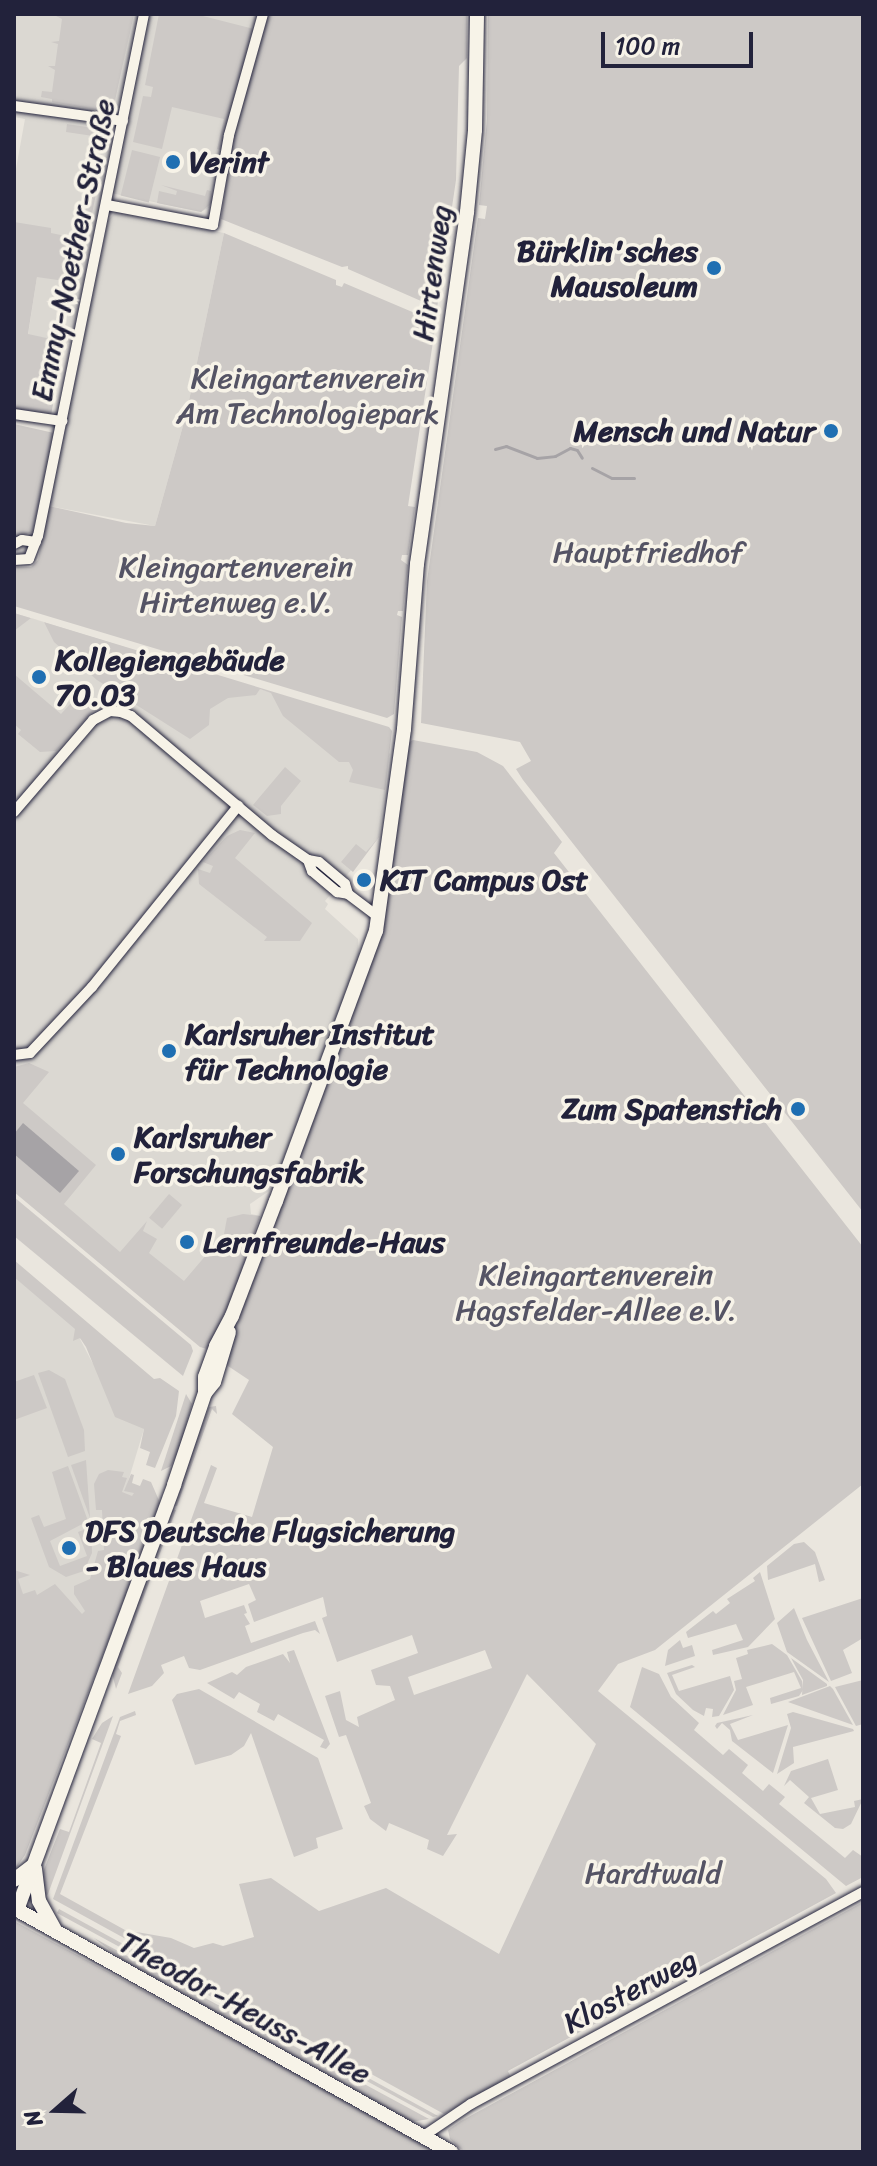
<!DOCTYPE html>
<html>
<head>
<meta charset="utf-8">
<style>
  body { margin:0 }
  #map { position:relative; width:877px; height:2166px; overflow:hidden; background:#eae6de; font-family:Sriracha,sans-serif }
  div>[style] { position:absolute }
  .built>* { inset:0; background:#dbd8d2 }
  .green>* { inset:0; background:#cdc9c6; transform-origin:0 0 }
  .water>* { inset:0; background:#a6a3a6 }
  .stream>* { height:3px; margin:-1.5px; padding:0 1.5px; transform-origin:1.5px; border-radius:1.5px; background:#a6a3a6 }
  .roads { filter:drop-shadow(0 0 2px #22223b) drop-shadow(0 0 2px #22223b) }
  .street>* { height:10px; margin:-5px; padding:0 5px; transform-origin:5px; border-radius:5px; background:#f7f3e8 }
  .secondary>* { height:14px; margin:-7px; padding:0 7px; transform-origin:7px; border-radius:7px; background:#f7f3e8 }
  .dots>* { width:22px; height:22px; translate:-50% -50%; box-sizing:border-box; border:4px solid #f7f3e8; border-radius:50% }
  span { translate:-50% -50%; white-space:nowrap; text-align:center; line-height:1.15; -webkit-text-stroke:7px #f7f3e8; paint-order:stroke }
  .poi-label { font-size:30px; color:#22223b; font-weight:700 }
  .left { translate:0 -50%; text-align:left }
  .right { translate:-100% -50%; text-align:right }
  .street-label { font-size:30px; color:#22223b }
  .park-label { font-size:30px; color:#555465 }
  .frame { position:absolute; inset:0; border:16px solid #22223b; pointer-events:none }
  .north { position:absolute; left:16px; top:2070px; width:80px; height:80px; -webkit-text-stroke:6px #f7f3e8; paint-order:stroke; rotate:250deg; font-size:22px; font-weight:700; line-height:32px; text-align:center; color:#22223b }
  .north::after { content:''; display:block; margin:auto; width:28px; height:36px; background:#22223b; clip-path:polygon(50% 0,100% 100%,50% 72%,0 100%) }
  .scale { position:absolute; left:601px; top:32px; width:152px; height:36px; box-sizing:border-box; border:4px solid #22223b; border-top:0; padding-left:10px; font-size:24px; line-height:28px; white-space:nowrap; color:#22223b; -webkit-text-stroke:6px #f7f3e8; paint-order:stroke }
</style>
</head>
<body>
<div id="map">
  <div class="built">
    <div style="clip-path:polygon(14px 14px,259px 14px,228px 118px,210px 207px,201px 212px,106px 192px,76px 344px,28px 335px,37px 277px,14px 225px,14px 180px,25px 119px,14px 117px)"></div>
    <div style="clip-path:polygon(116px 212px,224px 233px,186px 415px,155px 526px,49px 506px,108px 220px)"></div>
    <div style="clip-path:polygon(14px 613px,371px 723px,390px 754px,379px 837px,325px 901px,328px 904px,325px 909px,358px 939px,359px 956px,272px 1189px,250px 1204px,251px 1214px,260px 1216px,208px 1347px,14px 1185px)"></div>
    <div style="clip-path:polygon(14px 1268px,91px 1334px,80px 1339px,92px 1362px,144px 1429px,127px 1485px,140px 1490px,89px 1626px,14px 1598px)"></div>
  </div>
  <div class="green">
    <div style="clip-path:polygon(134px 14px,114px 105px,98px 110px,52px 102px,52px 99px,41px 97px,42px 91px,52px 92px,55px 70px,48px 66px,55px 66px,58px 44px,51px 42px,59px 41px,62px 19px,54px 15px)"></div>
    <div style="clip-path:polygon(159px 14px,195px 14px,254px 29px,222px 150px,217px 149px,224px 119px,172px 107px,162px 149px,133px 142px,143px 96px,151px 97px,153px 87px,145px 85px)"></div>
    <div style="clip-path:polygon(267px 14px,467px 14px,467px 58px,459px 66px,456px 180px,437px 308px,348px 269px,348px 266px,342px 267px,221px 219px,234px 129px)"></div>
    <div style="clip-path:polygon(488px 14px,863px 14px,863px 1212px,523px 780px,516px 769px,531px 761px,520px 742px,421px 723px,427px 581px,478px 218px,485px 219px,487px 206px,479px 205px,487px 119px)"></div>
    <div style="clip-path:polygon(67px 124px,108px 130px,104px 151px,98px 149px,100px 137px,66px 132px)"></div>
    <div style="left:132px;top:150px;width:29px;height:47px;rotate:14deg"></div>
    <div style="clip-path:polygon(91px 182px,98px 184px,78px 283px,37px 277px,28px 334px,65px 342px,51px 415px,14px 410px,14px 222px,51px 228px,51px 233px,80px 239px)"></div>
    <div style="clip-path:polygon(161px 185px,205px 196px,207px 190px,211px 191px,213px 202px,201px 212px,157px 203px,159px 191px,176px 195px,177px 191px)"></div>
    <div style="clip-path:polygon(224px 233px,336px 280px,336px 285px,342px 287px,344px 283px,436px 322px,408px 506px,415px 507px,408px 555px,402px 555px,401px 560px,408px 565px,403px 611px,398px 611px,397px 615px,402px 617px,394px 714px,387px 718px,14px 606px,14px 567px,31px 567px,38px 560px,49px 506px,126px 523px,155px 526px,186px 415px)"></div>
    <div style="clip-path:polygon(14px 424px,54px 433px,33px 532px,14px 538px)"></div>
    <div style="clip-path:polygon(14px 613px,389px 727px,392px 731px,385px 790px,349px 782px,353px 770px,349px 762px,339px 762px,283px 716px,271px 693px,260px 689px,256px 695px,228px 698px,210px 709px,209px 725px,190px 739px,97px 680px,54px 642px,44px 622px,31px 618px,14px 631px)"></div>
    <div style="clip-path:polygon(14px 674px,61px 714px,71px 703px,77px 705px,90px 699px,93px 705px,94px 710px,56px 751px,40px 752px,18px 734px,21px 730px,14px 724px)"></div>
    <div style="clip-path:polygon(evenodd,413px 740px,477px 752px,503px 766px,562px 842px,554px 853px,863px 1247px,863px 1484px,655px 1650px,618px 1664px,598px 1691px,826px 1879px,836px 1893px,508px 2071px,511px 2078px,444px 2114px,53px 1899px,120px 1717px,135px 1711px,136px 1715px,120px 1721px,116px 1734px,121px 1736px,60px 1894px,125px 1930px,171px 1938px,194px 1948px,213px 1943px,223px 1946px,254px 1937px,239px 1884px,271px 1878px,319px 1911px,386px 1888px,499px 1954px,596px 1744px,527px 1674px,447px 1835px,457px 1834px,443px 1856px,427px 1849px,429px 1840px,389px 1823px,386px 1831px,370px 1819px,364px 1806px,371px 1803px,346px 1735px,339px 1737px,325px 1696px,340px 1691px,346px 1720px,359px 1727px,357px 1717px,395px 1700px,390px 1686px,376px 1685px,371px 1670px,418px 1653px,412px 1635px,337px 1662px,322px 1618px,327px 1616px,323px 1597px,254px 1622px,248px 1604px,256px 1600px,249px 1584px,200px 1601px,205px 1618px,244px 1605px,247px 1613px,244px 1614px,250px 1624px,245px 1626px,251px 1643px,315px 1621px,320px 1634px,315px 1630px,303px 1633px,200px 1670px,189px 1668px,184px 1656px,161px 1665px,164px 1673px,152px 1686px,128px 1694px,211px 1465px,217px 1468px,204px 1503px,252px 1517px,273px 1447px,232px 1414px,249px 1380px,225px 1364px,238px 1313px,382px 933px,405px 757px,408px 743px,413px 740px,485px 1650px,492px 1668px,414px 1695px,408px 1677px,485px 1650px)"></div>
    <div style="clip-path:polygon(285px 767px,301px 781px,281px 806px,281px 814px,267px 816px,253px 805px)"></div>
    <div style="clip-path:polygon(240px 830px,255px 833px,235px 858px,312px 923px,300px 941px,264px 941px,267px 937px,199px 884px,198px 869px,210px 873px,213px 866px,203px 862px,227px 836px)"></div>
    <div style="clip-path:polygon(379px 837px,353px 872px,341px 862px,356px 844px,366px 852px)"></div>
    <div style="clip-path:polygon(29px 1063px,49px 1072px,23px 1103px,96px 1165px,64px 1204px,120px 1252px,147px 1221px,143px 1231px,157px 1239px,149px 1253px,184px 1281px,224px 1234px,227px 1218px,243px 1214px,260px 1216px,234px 1294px,207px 1349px,200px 1347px,14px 1192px,14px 1067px)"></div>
    <div style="left:169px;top:1194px;width:17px;height:31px;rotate:40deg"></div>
    <div style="clip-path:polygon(14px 1197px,191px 1345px,193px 1351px,183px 1376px,14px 1236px)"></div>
    <div style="clip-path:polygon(14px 1260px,154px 1379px,160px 1378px,179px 1391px,176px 1416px,155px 1468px,146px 1465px,150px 1452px,140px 1448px,144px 1429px,115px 1417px,86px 1347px,80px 1338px,73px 1341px,75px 1329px,14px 1277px)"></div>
    <div style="clip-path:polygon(49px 1370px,65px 1379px,84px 1430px,85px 1451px,68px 1457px,38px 1373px)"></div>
    <div style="clip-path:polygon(34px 1375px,47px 1408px,14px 1420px,14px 1382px)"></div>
    <div style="clip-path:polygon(186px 1394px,192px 1404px,179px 1451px,171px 1466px,161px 1471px)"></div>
    <div style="clip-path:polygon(216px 1406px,217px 1414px,212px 1409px,177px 1506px,173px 1505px,209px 1407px)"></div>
    <div style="clip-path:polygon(86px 1460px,90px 1518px,71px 1465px)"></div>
    <div style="clip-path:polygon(68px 1466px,88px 1521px,50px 1541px,60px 1566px,87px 1556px,78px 1532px,91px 1527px,92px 1553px,84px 1571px,66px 1577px,49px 1567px,31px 1518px,39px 1515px,44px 1527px,66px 1519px,52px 1472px)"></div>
    <div style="clip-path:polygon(108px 1470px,124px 1472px,122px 1477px,127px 1478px,122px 1492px,132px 1496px,134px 1493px,124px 1491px,131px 1474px,134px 1475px,132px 1483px,140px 1486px,143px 1479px,151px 1482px,161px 1505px,25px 1855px,14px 1871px,14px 1570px,30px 1575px,18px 1579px,23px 1594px,35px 1590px,37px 1595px,55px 1584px,82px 1614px,85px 1611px,74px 1594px,74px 1586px,90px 1579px,98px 1551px,104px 1550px,102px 1510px,96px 1510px,94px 1484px,99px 1474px)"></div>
    <div style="clip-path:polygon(171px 1509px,176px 1510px,118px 1667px,122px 1673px,116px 1689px,112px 1673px)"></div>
    <div style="clip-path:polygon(804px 1542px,815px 1552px,825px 1580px,819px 1582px,815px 1564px,768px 1580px,767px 1566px,794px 1544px)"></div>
    <div style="clip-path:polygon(760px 1572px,775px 1619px,748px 1647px,713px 1655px,712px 1650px,743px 1640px,736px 1624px,688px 1638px,686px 1632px,713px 1611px,716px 1614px,730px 1603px,727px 1599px,755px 1581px,753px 1578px)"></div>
    <div style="clip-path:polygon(863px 1598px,863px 1638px,843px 1650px,852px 1673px,831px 1681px,802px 1618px)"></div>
    <div style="clip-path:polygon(794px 1608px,807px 1640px,829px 1682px,787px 1652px,777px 1623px)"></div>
    <div style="clip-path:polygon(680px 1640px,683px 1648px,692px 1645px,695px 1656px,665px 1666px,668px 1650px)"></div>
    <div style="clip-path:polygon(772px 1644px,787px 1655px,802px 1681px,803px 1690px,799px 1696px,771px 1704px,770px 1698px,801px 1688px,794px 1672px,746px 1687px,753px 1705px,723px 1715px,736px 1690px,734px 1681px,742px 1679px,736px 1658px,748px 1654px,747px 1650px)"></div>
    <div style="clip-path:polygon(294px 1650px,330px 1744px,326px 1749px,320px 1747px,324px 1740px,278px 1714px,274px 1721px,257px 1712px,260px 1704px,239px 1692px,234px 1699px,207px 1683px,232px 1672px,237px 1675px,246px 1667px,283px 1654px,290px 1663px,287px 1652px)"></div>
    <div style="clip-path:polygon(791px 1658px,827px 1684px,827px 1686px,802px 1695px,803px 1680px)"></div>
    <div style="clip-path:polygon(692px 1665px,695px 1667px,672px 1675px,679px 1691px,730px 1676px,734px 1690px,719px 1716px,712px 1717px,713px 1709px,706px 1708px,704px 1716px,693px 1710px,676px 1694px,667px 1673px)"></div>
    <div style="clip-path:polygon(642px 1667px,659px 1674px,671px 1697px,699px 1723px,694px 1730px,723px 1755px,729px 1749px,748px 1765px,742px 1773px,763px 1791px,769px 1784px,785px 1797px,779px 1804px,845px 1858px,853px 1850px,863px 1857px,863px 1877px,846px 1886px,630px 1707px)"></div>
    <div style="clip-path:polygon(863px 1680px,863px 1724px,856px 1726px,835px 1687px)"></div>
    <div style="clip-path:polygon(830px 1686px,833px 1689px,853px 1725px,788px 1702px)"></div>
    <div style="clip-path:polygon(199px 1689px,318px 1758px,343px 1829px,316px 1838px,318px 1848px,294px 1857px,251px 1733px,244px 1746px,231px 1755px,195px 1765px,172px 1700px,177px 1694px)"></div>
    <div style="clip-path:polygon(793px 1712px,853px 1729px,854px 1731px,793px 1747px,794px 1763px,777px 1774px,791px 1728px,787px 1714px)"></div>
    <div style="clip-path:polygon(753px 1715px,730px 1724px,738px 1740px,788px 1725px,773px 1773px,732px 1741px,730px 1730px,722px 1723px,717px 1729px,715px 1726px,717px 1723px)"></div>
    <div style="clip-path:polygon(113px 1716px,48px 1894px,45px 1897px,41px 1884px,43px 1872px,60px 1829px,69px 1832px,101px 1743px,92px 1739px,102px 1723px)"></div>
    <div style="clip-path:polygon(828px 1759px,838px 1790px,811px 1798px,820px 1814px,855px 1807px,854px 1801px,863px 1799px,851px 1824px,843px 1829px,835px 1828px,804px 1803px,809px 1797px,790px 1780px,784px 1786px,791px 1771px)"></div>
    <div style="clip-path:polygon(863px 1902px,863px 2152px,464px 2152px,450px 2139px,448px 2130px,461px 2121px)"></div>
    <div style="clip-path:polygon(59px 1909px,438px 2116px,433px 2117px,57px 1913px)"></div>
    <div style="clip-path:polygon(14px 1921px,394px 2126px,441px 2152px,14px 2152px)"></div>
    <div style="clip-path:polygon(94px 1938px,429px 2119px,411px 2122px,136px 1970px)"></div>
  </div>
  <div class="water">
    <div style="clip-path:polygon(23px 1123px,79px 1171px,60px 1193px,14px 1154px,14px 1134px)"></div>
  </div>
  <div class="stream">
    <div style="left:495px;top:449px;width:11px;rotate:-15deg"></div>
    <div style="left:506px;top:446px;width:33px;rotate:21deg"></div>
    <div style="left:537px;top:458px;width:18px;rotate:-6deg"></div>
    <div style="left:555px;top:456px;width:17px;rotate:-28deg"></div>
    <div style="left:570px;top:448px;width:7px;rotate:16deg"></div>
    <div style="left:577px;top:450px;width:9px;rotate:58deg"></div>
    <div style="left:592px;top:468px;width:22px;rotate:27deg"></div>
    <div style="left:612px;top:478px;width:22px"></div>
  </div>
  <div class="roads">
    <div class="street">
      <div style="left:14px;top:106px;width:110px;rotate:7.8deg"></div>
      <div style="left:107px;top:205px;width:108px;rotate:10.7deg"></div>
      <div style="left:213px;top:225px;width:91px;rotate:-79.9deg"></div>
      <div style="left:229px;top:135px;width:126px;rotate:-74.3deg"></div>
      <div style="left:14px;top:414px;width:49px;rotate:8.3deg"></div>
      <div style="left:14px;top:544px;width:9px;rotate:-27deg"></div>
      <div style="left:22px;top:540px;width:14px;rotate:8deg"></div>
      <div style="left:14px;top:560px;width:15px;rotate:-4deg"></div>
      <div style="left:29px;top:559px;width:25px;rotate:-69deg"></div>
      <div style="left:38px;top:536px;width:533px;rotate:-78.52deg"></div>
      <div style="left:14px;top:812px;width:121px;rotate:-49.3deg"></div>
      <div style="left:93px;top:720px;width:19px;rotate:-28deg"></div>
      <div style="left:110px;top:711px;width:11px;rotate:5deg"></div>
      <div style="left:121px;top:712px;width:11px;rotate:22deg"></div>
      <div style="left:131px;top:716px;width:185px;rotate:40.2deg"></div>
      <div style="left:272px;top:835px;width:44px;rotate:34.8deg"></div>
      <div style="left:308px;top:860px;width:11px;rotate:10deg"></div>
      <div style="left:319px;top:862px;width:34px;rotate:40deg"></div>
      <div style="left:345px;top:884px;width:10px;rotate:73deg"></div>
      <div style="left:308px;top:860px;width:12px;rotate:70deg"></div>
      <div style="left:312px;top:871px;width:33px;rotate:40deg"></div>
      <div style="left:337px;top:892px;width:11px;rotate:10deg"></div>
      <div style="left:348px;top:894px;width:39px;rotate:37deg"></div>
      <div style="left:14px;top:1055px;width:16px;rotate:-7deg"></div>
      <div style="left:30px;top:1053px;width:91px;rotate:-46.8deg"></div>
      <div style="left:92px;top:987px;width:233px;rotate:-51.1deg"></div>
      <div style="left:422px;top:2137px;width:59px;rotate:-34deg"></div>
      <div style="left:471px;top:2104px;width:446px;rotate:-28.4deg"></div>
    </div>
    <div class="secondary">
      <div style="left:205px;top:1393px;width:14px;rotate:-51deg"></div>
      <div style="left:214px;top:1382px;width:52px;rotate:-73.3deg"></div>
      <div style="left:35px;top:1869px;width:32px;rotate:83deg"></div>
      <div style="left:39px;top:1901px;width:35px;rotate:61deg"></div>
      <div style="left:14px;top:1880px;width:25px;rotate:-37deg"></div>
      <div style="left:14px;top:1908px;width:501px;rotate:29.18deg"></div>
      <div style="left:17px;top:1910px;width:453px;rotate:-69.7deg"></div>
      <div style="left:174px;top:1485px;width:97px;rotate:-71.4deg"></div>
      <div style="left:205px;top:1393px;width:16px;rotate:-90deg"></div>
      <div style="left:205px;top:1377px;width:33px;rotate:-70deg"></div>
      <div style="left:216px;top:1346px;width:34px;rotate:-62deg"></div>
      <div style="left:232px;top:1316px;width:123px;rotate:-69.1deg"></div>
      <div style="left:276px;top:1201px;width:288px;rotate:-69.7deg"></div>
      <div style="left:376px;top:931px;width:204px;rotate:-82.1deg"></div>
      <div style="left:404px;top:729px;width:166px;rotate:-85.5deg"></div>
      <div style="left:417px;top:564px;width:356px;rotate:-81.9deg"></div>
      <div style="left:467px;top:212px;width:82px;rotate:-84.4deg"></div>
      <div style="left:475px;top:130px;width:116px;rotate:-89deg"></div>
    </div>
  </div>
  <div class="dots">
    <div style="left:173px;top:162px;background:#1f6fb2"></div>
    <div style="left:714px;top:268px;background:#1f6fb2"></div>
    <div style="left:831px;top:431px;background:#1f6fb2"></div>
    <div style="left:39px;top:677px;background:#1f6fb2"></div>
    <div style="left:364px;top:880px;background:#1f6fb2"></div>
    <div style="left:169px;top:1051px;background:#1f6fb2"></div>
    <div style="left:798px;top:1109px;background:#1f6fb2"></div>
    <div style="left:118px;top:1154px;background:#1f6fb2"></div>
    <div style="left:187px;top:1242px;background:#1f6fb2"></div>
    <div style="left:69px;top:1548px;background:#1f6fb2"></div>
  </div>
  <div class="poi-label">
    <span class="left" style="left:189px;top:162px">Verint</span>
    <span class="right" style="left:698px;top:268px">Bürklin'sches<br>Mausoleum</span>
    <span class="right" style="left:815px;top:431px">Mensch und Natur</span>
    <span class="left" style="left:55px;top:677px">Kollegiengebäude<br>70.03</span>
    <span class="left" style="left:380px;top:880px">KIT Campus Ost</span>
    <span class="left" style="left:185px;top:1051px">Karlsruher Institut<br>für Technologie</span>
    <span class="right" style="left:782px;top:1109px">Zum Spatenstich</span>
    <span class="left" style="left:134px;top:1154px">Karlsruher<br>Forschungsfabrik</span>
    <span class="left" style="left:203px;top:1242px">Lernfreunde-Haus</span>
    <span class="left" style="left:85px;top:1548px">DFS Deutsche Flugsicherung<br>- Blaues Haus</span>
  </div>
  <div class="street-label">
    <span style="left:73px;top:250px;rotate:-78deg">Emmy-Noether-Straße</span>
    <span style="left:432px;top:273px;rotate:-82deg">Hirtenweg</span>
    <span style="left:630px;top:1991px;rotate:-28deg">Klosterweg</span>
    <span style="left:245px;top:2008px;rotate:29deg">Theodor-Heuss-Allee</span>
  </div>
  <div class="park-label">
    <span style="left:308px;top:395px">Kleingartenverein<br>Am Technologiepark</span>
    <span style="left:648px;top:552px">Hauptfriedhof</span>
    <span style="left:236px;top:584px">Kleingartenverein<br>Hirtenweg e.V.</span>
    <span style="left:596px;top:1292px">Kleingartenverein<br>Hagsfelder-Allee e.V.</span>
    <span style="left:653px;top:1873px">Hardtwald</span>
  </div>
  <div class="frame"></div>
  <div class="north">N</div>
  <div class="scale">100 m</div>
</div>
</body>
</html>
